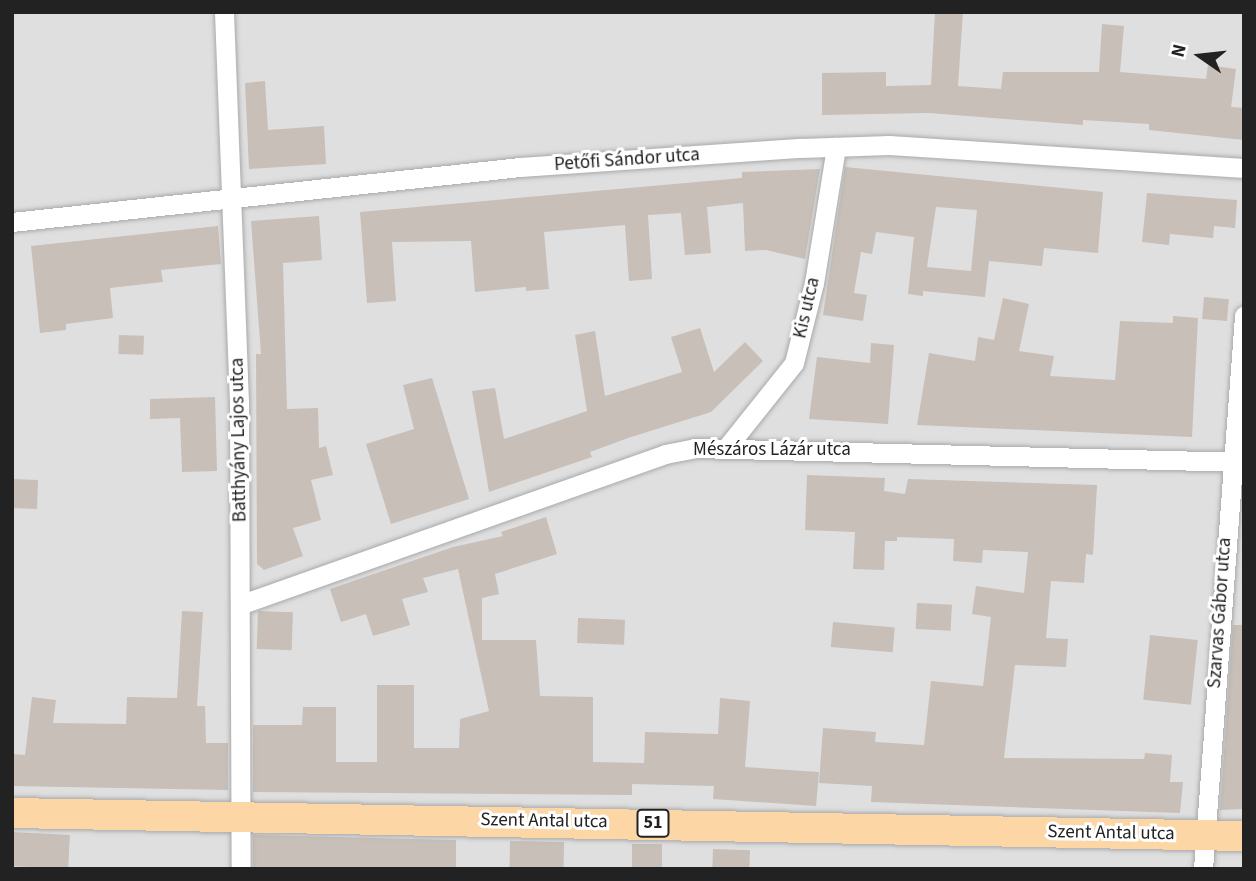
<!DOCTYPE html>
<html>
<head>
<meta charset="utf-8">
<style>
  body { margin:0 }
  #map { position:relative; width:1256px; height:881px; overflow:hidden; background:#f2efe9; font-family:"Source Sans 3",sans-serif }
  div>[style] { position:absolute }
  .residential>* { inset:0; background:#e0dfdf; transform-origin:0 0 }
  .building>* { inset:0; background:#c7bfb8; transform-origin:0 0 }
  .roads { filter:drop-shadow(0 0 2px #a9a9a9) drop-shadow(0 0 2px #a9a9a9) }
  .street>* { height:19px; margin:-9.5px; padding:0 9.5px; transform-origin:9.5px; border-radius:9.5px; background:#fff }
  .primary>* { height:30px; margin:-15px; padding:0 15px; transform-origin:15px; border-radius:15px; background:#fcd6a4 }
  span { translate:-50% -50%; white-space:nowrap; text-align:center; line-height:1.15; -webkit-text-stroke:6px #fff; paint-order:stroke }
  .shield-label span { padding:2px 5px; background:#fff; border:2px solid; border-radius:5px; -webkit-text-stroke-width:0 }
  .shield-label { font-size:18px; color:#222; font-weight:700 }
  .street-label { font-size:19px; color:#222 }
  .frame { position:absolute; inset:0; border:14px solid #222; pointer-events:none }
  .north { position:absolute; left:1165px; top:21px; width:70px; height:70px; -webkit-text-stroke:5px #fff; paint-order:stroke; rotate:284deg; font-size:19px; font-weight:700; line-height:28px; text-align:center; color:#222 }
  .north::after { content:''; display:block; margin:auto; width:24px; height:32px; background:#222; clip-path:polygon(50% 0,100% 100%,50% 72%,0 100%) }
</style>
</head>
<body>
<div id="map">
  <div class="residential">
    <div style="left:12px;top:12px;width:1232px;height:857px"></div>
  </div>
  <div class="building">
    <div style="clip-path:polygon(935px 12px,963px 12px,958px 86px,1001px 89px,1003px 72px,1099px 72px,1102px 24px,1124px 26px,1120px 72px,1206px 79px,1208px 65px,1236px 69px,1231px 107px,1244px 108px,1244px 140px,1149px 130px,1149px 124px,1083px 120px,1083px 125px,929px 113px,822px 115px,822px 73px,886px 72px,886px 86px,931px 85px)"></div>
    <div style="clip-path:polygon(265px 81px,268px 130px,324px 126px,326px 164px,249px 169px,245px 83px)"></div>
    <div style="clip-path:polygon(evenodd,845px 167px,1103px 192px,1098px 253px,1044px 248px,1042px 266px,989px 261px,985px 297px,923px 291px,923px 296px,908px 294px,914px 237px,876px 232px,872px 254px,861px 252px,854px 293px,867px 295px,863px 321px,823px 315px,845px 167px,936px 207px,977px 210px,971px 271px,927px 267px,936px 207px)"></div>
    <div style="clip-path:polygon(820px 169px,805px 259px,766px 250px,745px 251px,743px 203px,707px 207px,711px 253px,685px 255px,681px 213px,648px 215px,652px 279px,629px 281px,625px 225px,544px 232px,549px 289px,526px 291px,526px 287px,475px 292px,471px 241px,392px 242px,396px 301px,367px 303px,360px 212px,742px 178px,742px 172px)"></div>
    <div style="clip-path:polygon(1147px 193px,1237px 200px,1235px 228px,1214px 226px,1213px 238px,1170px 234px,1169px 245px,1142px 242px)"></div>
    <div style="clip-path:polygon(319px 216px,322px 260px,283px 263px,287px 409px,318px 408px,319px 448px,326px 446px,333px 475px,311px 480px,321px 520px,293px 528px,303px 556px,264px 570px,257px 564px,256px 354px,261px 354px,251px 221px)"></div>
    <div style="clip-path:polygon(218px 226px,221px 264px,161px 270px,163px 282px,110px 288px,113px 318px,66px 324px,66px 330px,40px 333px,31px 246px)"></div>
    <div style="left:1204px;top:297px;width:25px;height:22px;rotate:5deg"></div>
    <div style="clip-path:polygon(1003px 298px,1029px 304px,1019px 351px,1054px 356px,1050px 376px,1115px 380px,1120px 321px,1173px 323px,1173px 316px,1198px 318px,1192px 437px,917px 425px,929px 353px,975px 361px,978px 337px,994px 340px)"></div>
    <div style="clip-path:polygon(700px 328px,714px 372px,745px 342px,763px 361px,711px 412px,628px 438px,590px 452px,592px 457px,489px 492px,472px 391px,495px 388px,504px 439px,587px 411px,575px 335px,595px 331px,605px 396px,682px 372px,671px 337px)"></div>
    <div style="left:119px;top:335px;width:25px;height:19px;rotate:2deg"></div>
    <div style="clip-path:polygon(871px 343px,894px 345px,888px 424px,809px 419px,817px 357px,870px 363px)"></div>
    <div style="clip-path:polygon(432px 378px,469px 499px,391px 524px,366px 444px,414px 429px,403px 385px)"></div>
    <div style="clip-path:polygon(215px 397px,217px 471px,182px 472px,180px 418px,150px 419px,150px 399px)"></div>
    <div style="clip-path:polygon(807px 475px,885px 478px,884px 491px,905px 494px,908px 479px,1097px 485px,1093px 555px,1086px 554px,1084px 583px,1051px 581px,1046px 638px,1068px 639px,1066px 667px,1015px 665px,1004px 758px,1144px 759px,1145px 753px,1172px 755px,1170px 782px,1183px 782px,1180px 813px,871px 802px,872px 786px,819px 783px,823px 728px,876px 732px,875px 742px,924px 745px,931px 681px,983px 686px,991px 617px,972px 614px,976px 586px,1024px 593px,1028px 552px,983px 550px,982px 563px,953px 561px,954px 539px,897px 537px,897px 541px,885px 541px,884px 570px,853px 569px,855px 532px,805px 530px)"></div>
    <div style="left:12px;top:479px;width:26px;height:29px;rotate:2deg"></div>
    <div style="clip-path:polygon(546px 517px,557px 554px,495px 574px,499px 594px,482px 598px,482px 640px,536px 640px,540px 696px,593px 697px,593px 762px,644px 763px,645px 732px,718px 734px,720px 698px,750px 701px,745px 767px,819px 772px,816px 806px,713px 799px,714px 786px,632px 784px,632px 795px,253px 792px,253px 725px,302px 725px,303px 707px,336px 707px,336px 762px,377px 762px,377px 685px,414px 685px,414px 748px,459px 748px,460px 719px,489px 711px,458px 569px,423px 578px,428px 592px,402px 599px,410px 625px,373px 636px,366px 614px,341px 622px,330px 589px,453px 547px,503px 536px,501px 532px)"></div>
    <div style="left:917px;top:603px;width:35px;height:26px;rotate:3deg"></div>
    <div style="clip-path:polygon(182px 611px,203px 612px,197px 706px,205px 706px,206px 743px,228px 743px,228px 790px,12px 786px,12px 754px,25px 755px,32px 697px,56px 700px,53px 723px,126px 724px,127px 697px,177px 698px)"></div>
    <div style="left:258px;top:611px;width:35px;height:38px;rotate:2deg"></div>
    <div style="left:578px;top:618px;width:47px;height:25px;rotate:2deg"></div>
    <div style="left:833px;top:622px;width:62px;height:25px;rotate:5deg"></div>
    <div style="clip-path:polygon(1233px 625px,1244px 625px,1244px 809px,1220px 810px)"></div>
    <div style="left:1150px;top:635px;width:48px;height:65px;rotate:6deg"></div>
    <div style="left:12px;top:832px;width:58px;height:34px;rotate:3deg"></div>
    <div style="clip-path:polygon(253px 835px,456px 840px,456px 869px,253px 869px)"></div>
    <div style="left:510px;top:841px;width:54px;height:28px;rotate:1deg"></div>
    <div style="left:632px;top:844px;width:30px;height:25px"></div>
    <div style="left:713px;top:849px;width:37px;height:20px;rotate:2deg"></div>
  </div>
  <div class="roads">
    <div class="street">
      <div style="left:224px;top:12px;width:389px;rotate:87.8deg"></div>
      <div style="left:239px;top:401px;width:468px;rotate:89.8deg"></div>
      <div style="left:12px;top:222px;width:511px;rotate:-6.18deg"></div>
      <div style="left:520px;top:167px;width:282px;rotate:-3.9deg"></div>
      <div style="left:801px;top:148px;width:88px;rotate:-2deg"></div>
      <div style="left:889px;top:145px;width:356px;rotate:3.7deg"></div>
      <div style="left:727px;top:447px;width:107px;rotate:-51.4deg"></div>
      <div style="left:794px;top:363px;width:82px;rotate:-76deg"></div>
      <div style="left:814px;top:283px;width:138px;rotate:-80.8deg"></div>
      <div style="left:242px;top:604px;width:449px;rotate:-19.5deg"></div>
      <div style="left:665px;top:454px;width:31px;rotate:-11deg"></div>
      <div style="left:695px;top:448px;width:549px;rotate:1.46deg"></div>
      <div style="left:1203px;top:869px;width:555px;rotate:-85.76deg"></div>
    </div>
    <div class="primary">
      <div style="left:12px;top:813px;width:1232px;rotate:1.07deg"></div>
    </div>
  </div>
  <div class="shield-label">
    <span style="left:653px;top:823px">51</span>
  </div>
  <div class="street-label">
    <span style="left:627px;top:160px;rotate:-4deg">Petőfi Sándor utca</span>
    <span style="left:807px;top:308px;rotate:-77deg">Kis utca</span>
    <span style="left:239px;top:440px;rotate:-91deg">Batthyány Lajos utca</span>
    <span style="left:772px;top:450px">Mészáros Lázár utca</span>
    <span style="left:1220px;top:613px;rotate:-86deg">Szarvas Gábor utca</span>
    <span style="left:544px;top:821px;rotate:1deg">Szent Antal utca</span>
    <span style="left:1111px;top:833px;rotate:1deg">Szent Antal utca</span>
  </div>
  <div class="frame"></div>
  <div class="north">N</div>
</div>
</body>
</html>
